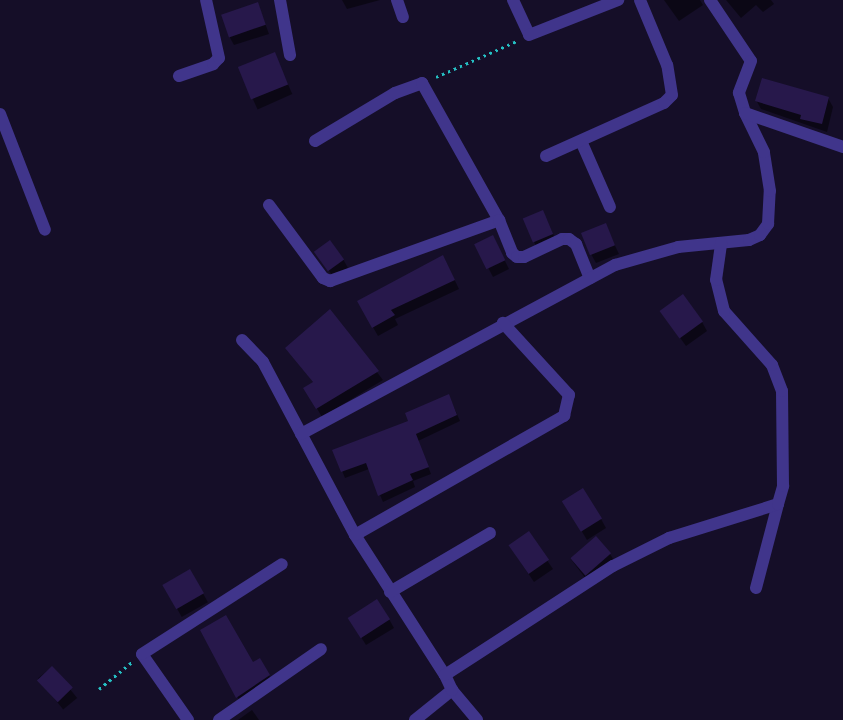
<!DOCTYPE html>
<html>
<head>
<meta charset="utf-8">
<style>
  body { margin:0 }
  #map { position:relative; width:843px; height:720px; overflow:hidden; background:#150e28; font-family:Helvetica,sans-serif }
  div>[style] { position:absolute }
  .shadow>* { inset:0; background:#0007; transform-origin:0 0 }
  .building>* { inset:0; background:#27184b; transform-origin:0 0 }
  .path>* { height:3px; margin-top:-1.5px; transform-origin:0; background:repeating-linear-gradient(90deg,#25bfc3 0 2.5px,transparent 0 6.5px) }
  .street>* { height:12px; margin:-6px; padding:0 6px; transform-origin:6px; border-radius:6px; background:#40358b }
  span { translate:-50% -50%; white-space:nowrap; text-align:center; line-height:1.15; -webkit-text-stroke:5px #150e28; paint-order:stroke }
</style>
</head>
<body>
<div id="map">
  <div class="shadow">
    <div style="clip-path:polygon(342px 0,380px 0,347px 9px)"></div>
    <div style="clip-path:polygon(664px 0,700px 0,703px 5px,679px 21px)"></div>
    <div style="clip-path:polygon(726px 0,771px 0,774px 4px,763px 12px,756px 5px,741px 18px)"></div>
    <div style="clip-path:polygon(258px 4px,269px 34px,234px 45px,229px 36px)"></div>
    <div style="left:274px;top:53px;width:45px;height:38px;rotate:66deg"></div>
    <div style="clip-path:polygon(828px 98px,833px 107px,827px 132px,761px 109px,756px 100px)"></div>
    <div style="clip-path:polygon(547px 220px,557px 243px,539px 251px,534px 242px)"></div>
    <div style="clip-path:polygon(605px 225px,619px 254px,596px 263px,591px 254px)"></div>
    <div style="clip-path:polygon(476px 244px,497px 245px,509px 269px,493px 277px)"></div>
    <div style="clip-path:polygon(316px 252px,343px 259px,348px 268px,334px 278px)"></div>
    <div style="clip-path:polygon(443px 256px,459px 289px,395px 319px,398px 325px,378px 336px,358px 301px)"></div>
    <div style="clip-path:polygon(330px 311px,383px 380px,322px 417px,305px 388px,314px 383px,287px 348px)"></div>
    <div style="clip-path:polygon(661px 311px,702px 322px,707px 331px,686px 346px)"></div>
    <div style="clip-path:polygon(449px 396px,460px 421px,418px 441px,431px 474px,413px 481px,415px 487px,383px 502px,369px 469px,345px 478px,334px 451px,409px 422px)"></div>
    <div style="clip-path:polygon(569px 510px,601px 519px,606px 528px,587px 540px)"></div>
    <div style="clip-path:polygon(528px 533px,553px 569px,534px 582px,515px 554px)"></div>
    <div style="clip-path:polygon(610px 554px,615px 562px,589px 583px,570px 558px)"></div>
    <div style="left:190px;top:570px;width:37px;height:30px;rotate:61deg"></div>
    <div style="clip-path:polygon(389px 619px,394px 628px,366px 645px,354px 626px)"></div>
    <div style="clip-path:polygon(201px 630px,253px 663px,260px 659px,274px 684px,242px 705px)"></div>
    <div style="left:52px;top:667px;width:40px;height:18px;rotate:51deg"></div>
    <div style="clip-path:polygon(252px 710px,259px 720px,238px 720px)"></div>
  </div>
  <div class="building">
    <div style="left:258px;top:2px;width:24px;height:39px;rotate:71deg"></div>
    <div style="left:275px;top:52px;width:35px;height:40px;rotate:68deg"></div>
    <div style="clip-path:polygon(762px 78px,829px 97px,822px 124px,800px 119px,801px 115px,755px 101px)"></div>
    <div style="left:543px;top:210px;width:26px;height:22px;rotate:67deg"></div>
    <div style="left:606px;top:223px;width:24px;height:27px;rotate:68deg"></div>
    <div style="left:493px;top:235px;width:28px;height:21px;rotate:64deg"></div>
    <div style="left:330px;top:240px;width:24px;height:20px;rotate:54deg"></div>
    <div style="clip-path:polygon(443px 255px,455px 280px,391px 310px,395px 315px,372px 328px,357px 301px)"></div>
    <div style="left:683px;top:294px;width:34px;height:29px;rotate:54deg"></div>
    <div style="clip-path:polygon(330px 309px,379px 371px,316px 409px,303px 388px,313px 382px,285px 348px)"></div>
    <div style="clip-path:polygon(449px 394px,457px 415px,416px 434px,429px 467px,410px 474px,413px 480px,378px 496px,366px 463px,341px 472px,332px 450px,408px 421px,405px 413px)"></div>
    <div style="left:583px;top:488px;width:36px;height:25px;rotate:58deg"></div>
    <div style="left:529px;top:531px;width:35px;height:25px;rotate:55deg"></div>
    <div style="left:596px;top:536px;width:23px;height:34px;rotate:49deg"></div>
    <div style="left:190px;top:569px;width:28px;height:32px;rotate:60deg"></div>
    <div style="left:377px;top:599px;width:24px;height:35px;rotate:57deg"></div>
    <div style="clip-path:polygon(226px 615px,253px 662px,260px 658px,270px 675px,236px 698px,200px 630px)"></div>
    <div style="left:52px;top:666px;width:30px;height:21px;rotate:46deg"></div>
  </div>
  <div class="path">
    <div style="left:436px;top:77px;width:89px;rotate:-24deg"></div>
    <div style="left:99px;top:689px;width:43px;rotate:-39.3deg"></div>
  </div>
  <div class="street">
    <div style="left:280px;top:0;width:56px;rotate:79.7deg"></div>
    <div style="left:397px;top:0;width:18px;rotate:71deg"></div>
    <div style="left:513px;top:0;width:38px;rotate:65deg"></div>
    <div style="left:529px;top:35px;width:96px;rotate:-21.5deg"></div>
    <div style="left:710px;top:0;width:73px;rotate:56.1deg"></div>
    <div style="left:751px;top:61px;width:34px;rotate:111deg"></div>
    <div style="left:739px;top:93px;width:21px;rotate:73deg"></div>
    <div style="left:179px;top:76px;width:36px;rotate:-19deg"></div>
    <div style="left:213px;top:64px;width:8px;rotate:-45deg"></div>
    <div style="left:219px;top:58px;width:59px;rotate:-102.6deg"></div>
    <div style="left:0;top:114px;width:124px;rotate:68.8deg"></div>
    <div style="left:315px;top:141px;width:93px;rotate:-31deg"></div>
    <div style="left:395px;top:93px;width:29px;rotate:-20deg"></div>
    <div style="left:422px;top:83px;width:157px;rotate:60.7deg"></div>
    <div style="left:581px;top:141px;width:72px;rotate:66.3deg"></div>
    <div style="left:546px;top:156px;width:129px;rotate:-24.2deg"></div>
    <div style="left:664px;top:103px;width:11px;rotate:-45deg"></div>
    <div style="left:672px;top:95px;width:30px;rotate:-99deg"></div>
    <div style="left:667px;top:65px;width:70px;rotate:-112.6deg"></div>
    <div style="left:269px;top:205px;width:91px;rotate:53.5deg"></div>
    <div style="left:323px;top:278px;width:8px;rotate:23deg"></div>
    <div style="left:330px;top:281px;width:180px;rotate:-19.8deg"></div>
    <div style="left:499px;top:220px;width:35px;rotate:68deg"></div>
    <div style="left:512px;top:253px;width:6px;rotate:39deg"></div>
    <div style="left:517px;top:257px;width:7px"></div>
    <div style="left:524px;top:257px;width:42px;rotate:-25.3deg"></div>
    <div style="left:562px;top:239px;width:7px"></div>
    <div style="left:569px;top:239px;width:9px;rotate:36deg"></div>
    <div style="left:576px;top:244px;width:37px;rotate:68deg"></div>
    <div style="left:242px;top:340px;width:30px;rotate:46deg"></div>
    <div style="left:263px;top:362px;width:196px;rotate:62deg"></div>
    <div style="left:355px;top:535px;width:166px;rotate:57.3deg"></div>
    <div style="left:301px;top:434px;width:357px;rotate:-28.3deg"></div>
    <div style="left:615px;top:265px;width:66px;rotate:-15.9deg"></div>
    <div style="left:678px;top:247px;width:71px;rotate:-5.6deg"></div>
    <div style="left:749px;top:240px;width:12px;rotate:-24deg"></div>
    <div style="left:760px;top:235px;width:14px;rotate:-54deg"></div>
    <div style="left:768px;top:224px;width:33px;rotate:-87deg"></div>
    <div style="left:770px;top:191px;width:39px;rotate:-99deg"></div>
    <div style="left:764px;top:152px;width:43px;rotate:-116deg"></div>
    <div style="left:745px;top:113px;width:104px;rotate:19.1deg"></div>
    <div style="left:355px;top:535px;width:241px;rotate:-29.7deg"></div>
    <div style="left:564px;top:416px;width:22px;rotate:-77deg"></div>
    <div style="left:569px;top:395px;width:98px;rotate:-132.5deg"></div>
    <div style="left:756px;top:588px;width:87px;rotate:-75.3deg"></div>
    <div style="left:390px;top:592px;width:116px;rotate:-30.5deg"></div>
    <div style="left:452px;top:690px;width:39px;rotate:50deg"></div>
    <div style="left:188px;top:720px;width:80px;rotate:-124.9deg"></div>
    <div style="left:142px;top:654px;width:166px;rotate:-32.7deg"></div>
    <div style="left:219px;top:720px;width:124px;rotate:-34.8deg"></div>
    <div style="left:415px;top:720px;width:48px;rotate:-39deg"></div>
    <div style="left:452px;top:690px;width:17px;rotate:-115deg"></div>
    <div style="left:445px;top:675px;width:200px;rotate:-33deg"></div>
    <div style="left:613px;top:566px;width:63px;rotate:-26.6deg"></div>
    <div style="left:669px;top:538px;width:114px;rotate:-17.3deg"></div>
    <div style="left:778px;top:504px;width:19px;rotate:-74deg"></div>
    <div style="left:783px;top:486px;width:95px;rotate:-90.6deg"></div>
    <div style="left:782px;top:391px;width:28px;rotate:-111deg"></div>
    <div style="left:772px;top:365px;width:72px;rotate:-131.6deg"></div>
    <div style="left:724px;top:311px;width:32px;rotate:-104deg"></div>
    <div style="left:716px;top:280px;width:37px;rotate:-82deg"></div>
  </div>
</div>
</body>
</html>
